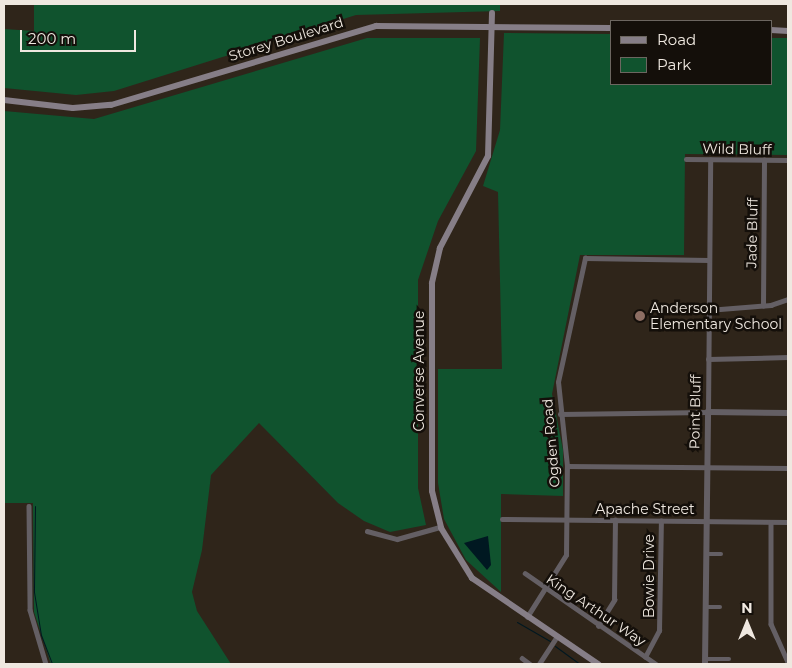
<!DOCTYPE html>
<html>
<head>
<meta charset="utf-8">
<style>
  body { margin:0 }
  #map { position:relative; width:792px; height:668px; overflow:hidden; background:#2f251a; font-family:Montserrat,sans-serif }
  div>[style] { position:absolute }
  .green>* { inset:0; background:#10532e }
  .water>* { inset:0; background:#001821 }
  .stream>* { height:1px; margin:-0.5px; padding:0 0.5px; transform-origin:0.5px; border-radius:0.5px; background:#001821 }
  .minor>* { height:4.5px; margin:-2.25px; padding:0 2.25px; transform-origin:2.25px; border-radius:2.25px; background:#645f64 }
  .tertiary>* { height:5.5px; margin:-2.75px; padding:0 2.75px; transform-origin:2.75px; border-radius:2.75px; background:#645f64 }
  .secondary>* { height:6px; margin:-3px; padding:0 3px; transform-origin:3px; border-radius:3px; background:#867e87 }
  .dots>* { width:14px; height:14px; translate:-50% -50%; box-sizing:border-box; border:2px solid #140f0a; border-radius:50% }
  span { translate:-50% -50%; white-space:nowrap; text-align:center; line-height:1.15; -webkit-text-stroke:5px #140f0a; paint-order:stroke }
  .street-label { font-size:14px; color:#efe8e0 }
  .poi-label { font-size:14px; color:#efe8e0 }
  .left { translate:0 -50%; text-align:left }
  .frame { position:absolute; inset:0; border:5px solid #efe8e0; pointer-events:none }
  .legend { position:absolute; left:610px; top:20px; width:162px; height:65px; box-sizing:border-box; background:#140f0a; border:1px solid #6c6660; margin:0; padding:6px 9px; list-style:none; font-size:15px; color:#efe8e0 }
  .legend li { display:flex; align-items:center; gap:10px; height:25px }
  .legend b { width:25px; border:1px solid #6c6660 }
  .north { position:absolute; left:722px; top:598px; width:50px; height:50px; -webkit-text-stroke:4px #140f0a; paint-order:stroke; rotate:0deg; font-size:14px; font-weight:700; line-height:20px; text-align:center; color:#efe8e0 }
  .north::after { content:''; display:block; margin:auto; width:18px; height:22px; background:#efe8e0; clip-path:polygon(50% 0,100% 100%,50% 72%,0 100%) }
  .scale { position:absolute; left:20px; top:30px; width:116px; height:22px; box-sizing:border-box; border:2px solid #efe8e0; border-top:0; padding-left:6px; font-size:15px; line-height:18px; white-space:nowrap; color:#efe8e0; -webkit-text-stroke:4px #140f0a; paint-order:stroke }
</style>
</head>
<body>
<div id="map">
  <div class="green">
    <div style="clip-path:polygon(34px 4px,500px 4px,500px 11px,356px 15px,114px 91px,76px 95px,4px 88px,4px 29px,34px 31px)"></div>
    <div style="clip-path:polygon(504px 33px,611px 34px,611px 84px,771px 84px,771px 38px,788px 38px,788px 155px,685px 154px,684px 255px,580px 255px,552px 394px,563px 450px,563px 496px,501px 494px,501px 592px,466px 560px,444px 519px,438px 483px,438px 369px,502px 369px,498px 192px,483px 186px,500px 130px)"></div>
    <div style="clip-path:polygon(367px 38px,480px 38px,476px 151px,438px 221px,418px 280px,418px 488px,426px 525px,390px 532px,364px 521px,338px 503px,259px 423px,211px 475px,202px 550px,192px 592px,197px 611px,231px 664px,51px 664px,34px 612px,33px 503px,4px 503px,4px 111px,94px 119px)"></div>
  </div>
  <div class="water">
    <div style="clip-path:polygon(488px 536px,491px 565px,487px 570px,464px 543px)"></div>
  </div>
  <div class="stream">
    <div style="left:35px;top:506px;width:86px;rotate:90.7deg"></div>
    <div style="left:34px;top:592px;width:44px;rotate:80.8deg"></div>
    <div style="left:41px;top:635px;width:31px;rotate:69deg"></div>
    <div style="left:517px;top:622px;width:38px;rotate:30deg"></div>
    <div style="left:555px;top:646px;width:31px;rotate:36deg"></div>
  </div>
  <div class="minor">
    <div style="left:686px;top:159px;width:102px;rotate:0.6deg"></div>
    <div style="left:763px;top:306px;width:146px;rotate:-89.6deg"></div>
    <div style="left:708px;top:310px;width:63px;rotate:-4.5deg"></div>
    <div style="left:771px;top:305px;width:18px;rotate:-19deg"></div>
    <div style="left:708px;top:359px;width:80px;rotate:-1.4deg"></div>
    <div style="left:560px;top:414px;width:148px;rotate:-0.8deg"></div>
    <div style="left:708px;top:412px;width:252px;rotate:-89.5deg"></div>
    <div style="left:567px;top:466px;width:221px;rotate:0.5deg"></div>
    <div style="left:29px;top:506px;width:104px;rotate:89.4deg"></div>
    <div style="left:30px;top:610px;width:56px;rotate:73.5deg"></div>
    <div style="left:502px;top:519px;width:286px;rotate:0.6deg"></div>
    <div style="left:771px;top:522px;width:102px;rotate:90deg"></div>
    <div style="left:771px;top:624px;width:42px;rotate:65.9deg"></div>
    <div style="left:367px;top:531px;width:31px;rotate:15deg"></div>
    <div style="left:397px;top:539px;width:45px;rotate:-15.6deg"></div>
    <div style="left:707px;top:554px;width:14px"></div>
    <div style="left:525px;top:573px;width:160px;rotate:34.8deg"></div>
    <div style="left:706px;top:607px;width:14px"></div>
    <div style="left:527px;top:617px;width:73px;rotate:-57.8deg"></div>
    <div style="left:566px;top:555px;width:89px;rotate:-89.4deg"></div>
    <div style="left:567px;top:466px;width:84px;rotate:-96.1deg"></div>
    <div style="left:558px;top:382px;width:127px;rotate:-77.7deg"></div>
    <div style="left:585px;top:258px;width:124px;rotate:0.9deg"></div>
    <div style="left:598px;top:626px;width:31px;rotate:-58deg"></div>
    <div style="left:614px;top:600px;width:80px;rotate:-89.3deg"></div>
    <div style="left:645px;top:657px;width:30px;rotate:-62deg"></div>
    <div style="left:659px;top:631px;width:110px;rotate:-89deg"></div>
    <div style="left:522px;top:658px;width:10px;rotate:37deg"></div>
    <div style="left:706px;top:659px;width:23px"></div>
    <div style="left:539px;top:664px;width:33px;rotate:-57deg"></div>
  </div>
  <div class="tertiary">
    <div style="left:705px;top:664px;width:252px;rotate:-89.3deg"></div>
    <div style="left:708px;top:412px;width:80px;rotate:0.7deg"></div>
  </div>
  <div class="secondary">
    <div style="left:492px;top:13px;width:143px;rotate:91.6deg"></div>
    <div style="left:488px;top:156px;width:104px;rotate:117.6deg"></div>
    <div style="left:440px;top:248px;width:36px;rotate:103deg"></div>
    <div style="left:432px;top:283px;width:208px;rotate:90deg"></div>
    <div style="left:432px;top:491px;width:38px;rotate:76deg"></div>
    <div style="left:441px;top:528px;width:59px;rotate:58.2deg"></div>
    <div style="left:472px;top:578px;width:153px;rotate:34.3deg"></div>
    <div style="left:771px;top:30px;width:17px;rotate:3deg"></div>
    <div style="left:4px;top:100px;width:69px;rotate:6.6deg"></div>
    <div style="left:73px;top:108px;width:38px;rotate:-5deg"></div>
    <div style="left:111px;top:105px;width:277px;rotate:-16.6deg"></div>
    <div style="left:376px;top:26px;width:235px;rotate:0.5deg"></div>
  </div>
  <div class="dots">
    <div style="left:640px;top:316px;background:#8d6e63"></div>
  </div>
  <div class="street-label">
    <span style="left:286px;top:39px;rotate:-17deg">Storey Boulevard</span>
    <span style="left:737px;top:149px;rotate:1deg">Wild Bluff</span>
    <span style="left:752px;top:233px;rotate:-89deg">Jade Bluff</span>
    <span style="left:419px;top:371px;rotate:-90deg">Converse Avenue</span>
    <span style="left:695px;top:412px;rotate:-89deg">Point Bluff</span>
    <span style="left:551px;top:443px;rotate:-95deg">Ogden Road</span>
    <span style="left:645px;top:509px">Apache Street</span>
    <span style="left:649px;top:576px;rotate:-90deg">Bowie Drive</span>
    <span style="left:596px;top:610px;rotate:34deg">King Arthur Way</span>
  </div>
  <div class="poi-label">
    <span class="left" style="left:650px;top:316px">Anderson<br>Elementary School</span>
  </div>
  <div class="frame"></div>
  <ul class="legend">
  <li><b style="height:6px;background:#867e87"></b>Road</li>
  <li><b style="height:14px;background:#10532e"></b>Park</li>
  </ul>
  <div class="north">N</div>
  <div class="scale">200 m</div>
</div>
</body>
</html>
